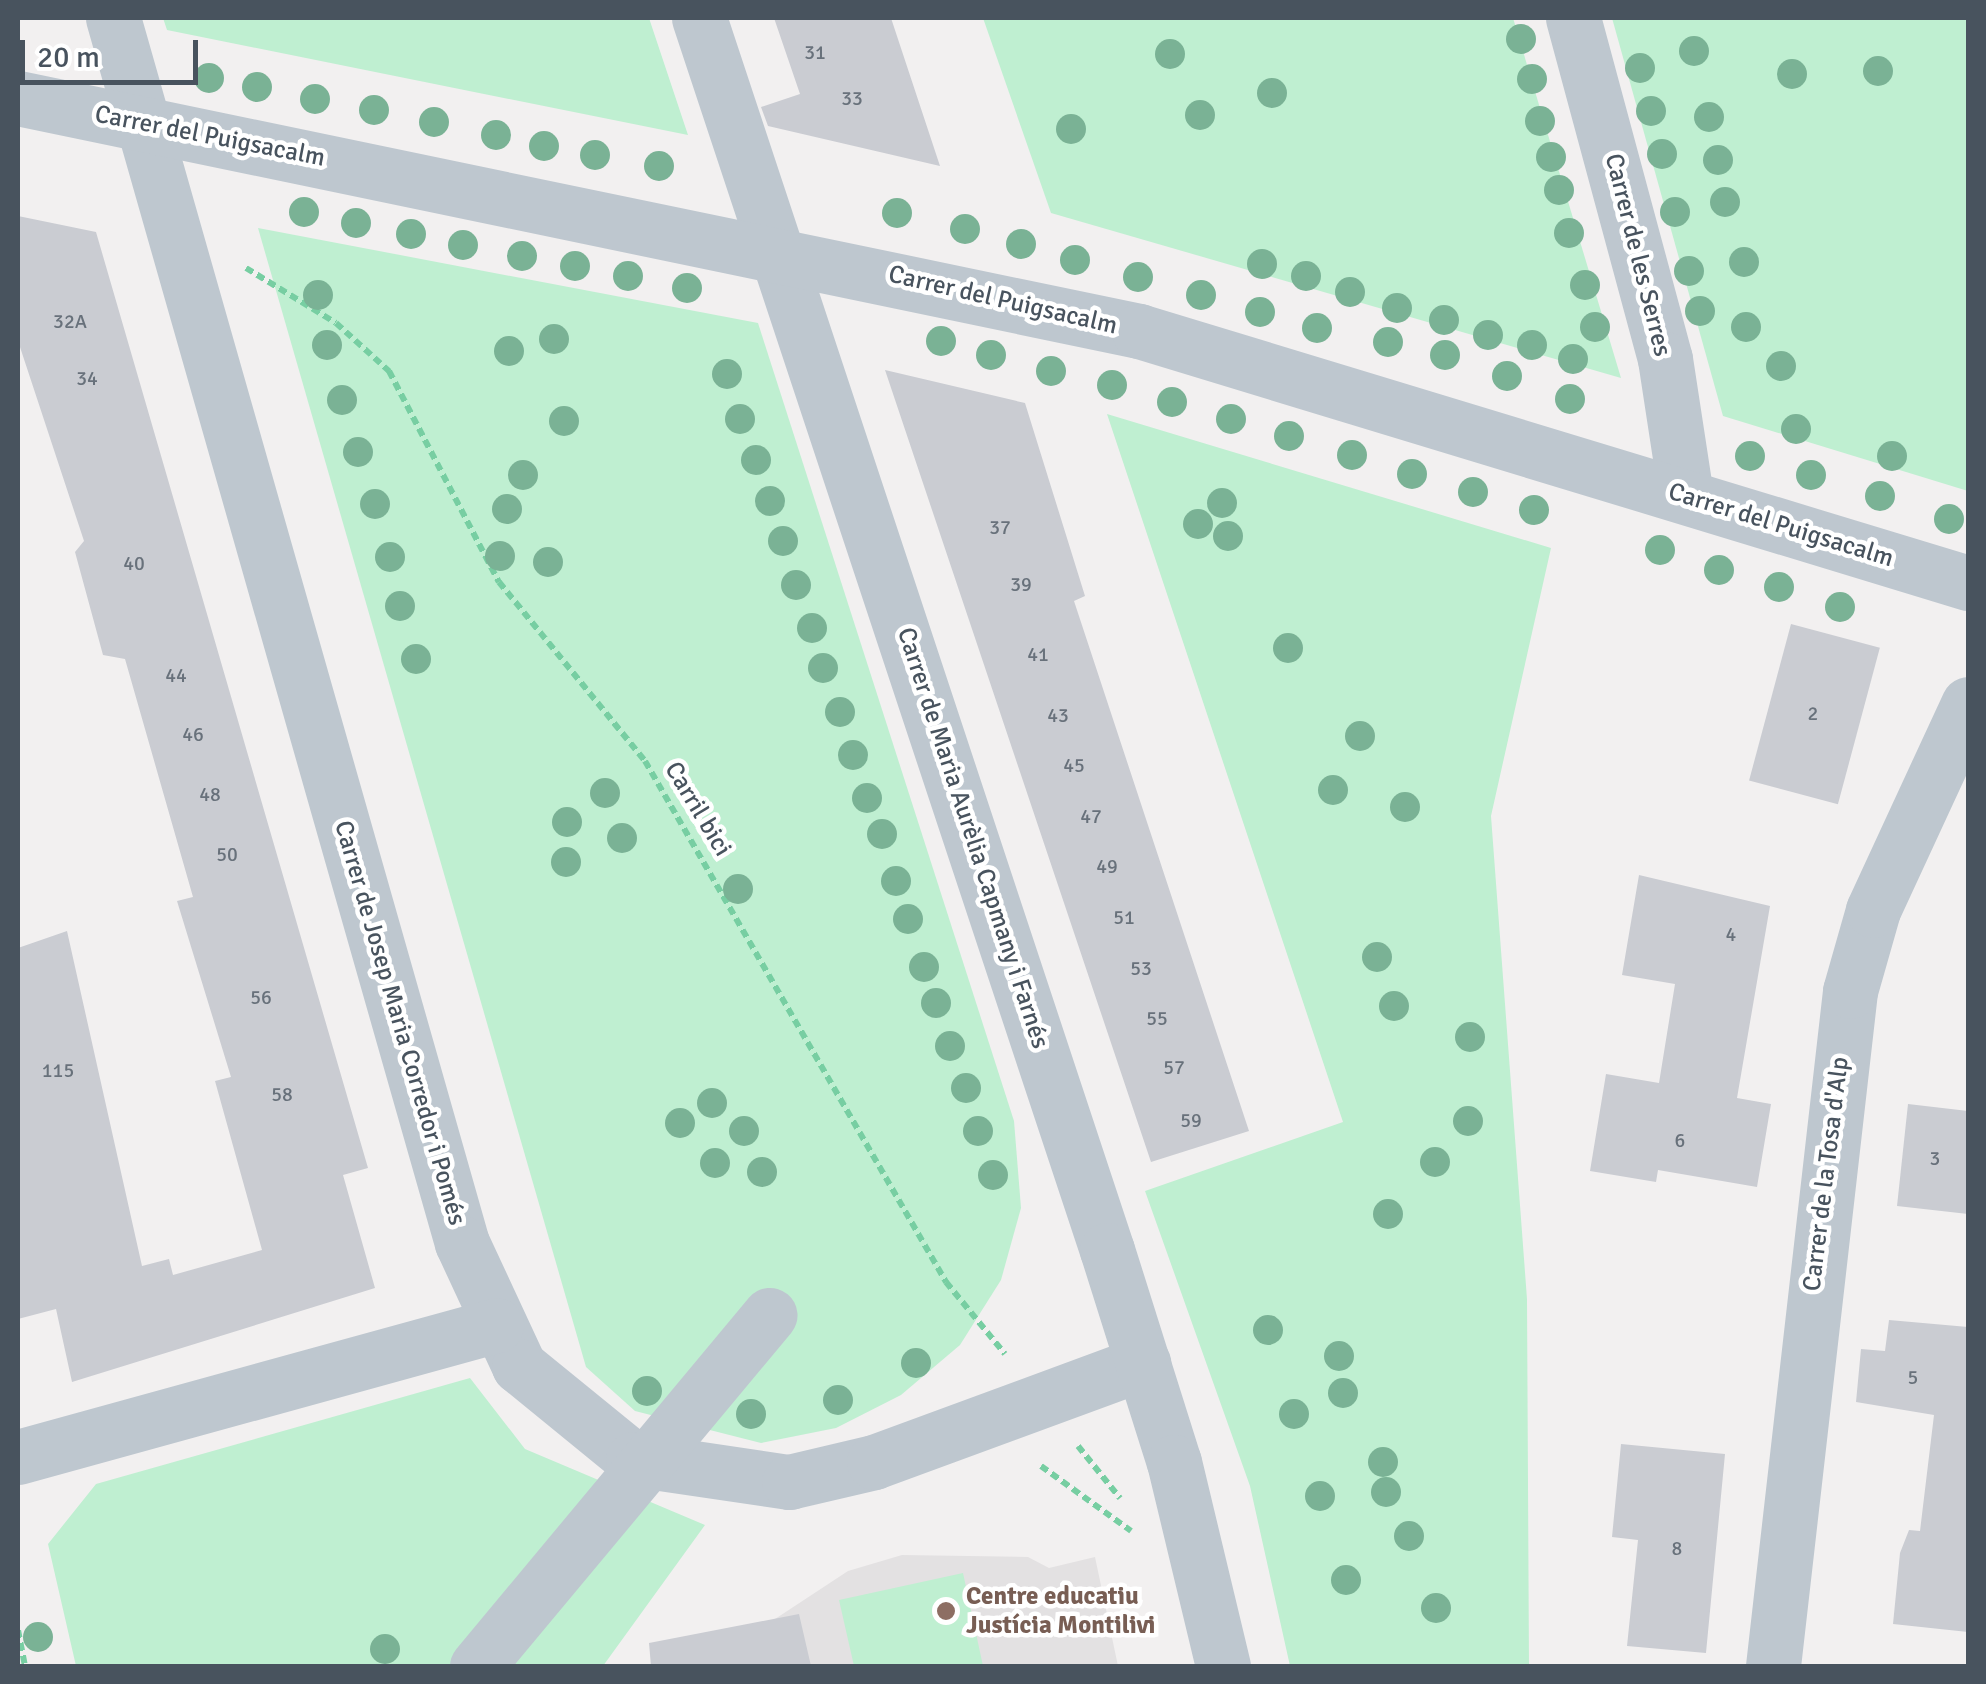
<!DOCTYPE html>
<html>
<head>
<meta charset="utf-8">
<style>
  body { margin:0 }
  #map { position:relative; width:1986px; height:1684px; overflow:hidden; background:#f2f0f0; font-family:Signika,sans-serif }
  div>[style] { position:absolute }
  .education>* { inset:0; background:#e3e1e2 }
  .green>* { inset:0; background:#bfefd1 }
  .building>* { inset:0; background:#caccd2; transform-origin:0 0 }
  .path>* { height:6px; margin-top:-3px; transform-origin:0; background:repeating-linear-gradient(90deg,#77cea2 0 8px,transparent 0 13px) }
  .minor>* { height:55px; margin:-27.5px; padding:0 27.5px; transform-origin:27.5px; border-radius:27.5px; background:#bec7cf }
  .trees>* { width:30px; height:30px; margin:-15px; border-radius:50%; background:#7ab295 }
  .dots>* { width:28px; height:28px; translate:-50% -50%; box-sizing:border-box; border:5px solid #fff; border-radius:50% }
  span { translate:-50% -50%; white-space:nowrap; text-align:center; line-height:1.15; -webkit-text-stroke:9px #fff; paint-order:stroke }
  .number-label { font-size:20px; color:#68717b }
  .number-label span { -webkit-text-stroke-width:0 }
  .street-label { font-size:25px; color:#48535e }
  .education-label { font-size:25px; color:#785e54; font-weight:700 }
  .left { translate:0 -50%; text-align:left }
  .frame { position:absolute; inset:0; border:20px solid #48535e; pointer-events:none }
  .scale { position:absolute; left:20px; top:40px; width:178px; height:45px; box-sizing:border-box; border:5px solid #48535e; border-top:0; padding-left:12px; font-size:30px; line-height:35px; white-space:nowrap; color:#48535e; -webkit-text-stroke:8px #fff; paint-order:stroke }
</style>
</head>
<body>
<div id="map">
  <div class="education">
    <div style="clip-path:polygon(902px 1555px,1028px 1557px,1049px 1568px,1095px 1557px,1118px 1666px,709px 1666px,704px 1633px,772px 1621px,848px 1571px)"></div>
  </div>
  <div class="green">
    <div style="clip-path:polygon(163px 18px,649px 18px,688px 135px,167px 30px)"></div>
    <div style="clip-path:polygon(983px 18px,1513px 18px,1621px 378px,1051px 213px)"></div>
    <div style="clip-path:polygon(1612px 18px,1968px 18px,1968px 491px,1723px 416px)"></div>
    <div style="clip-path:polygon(258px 228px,758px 323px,1014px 1121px,1021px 1208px,1001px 1280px,960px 1345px,901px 1395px,836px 1428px,761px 1443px,635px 1411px,586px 1367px)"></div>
    <div style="clip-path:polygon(1107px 414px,1551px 548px,1491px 816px,1527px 1299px,1529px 1666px,1290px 1666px,1250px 1486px,1145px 1191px,1343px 1122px)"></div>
    <div style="clip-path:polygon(470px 1378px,525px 1449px,705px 1525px,603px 1666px,76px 1666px,48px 1544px,96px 1484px)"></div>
    <div style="clip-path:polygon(963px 1573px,983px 1666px,854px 1666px,839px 1600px)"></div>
  </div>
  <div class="building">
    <div style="clip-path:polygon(774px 18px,891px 18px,940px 166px,768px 126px,761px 107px,800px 94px)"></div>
    <div style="clip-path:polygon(18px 216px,96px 232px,368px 1168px,343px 1175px,375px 1288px,72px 1382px,56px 1309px,18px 1319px,18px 948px,67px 931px,142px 1266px,169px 1259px,173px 1275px,262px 1250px,215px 1081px,231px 1077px,177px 901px,193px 897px,125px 659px,103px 655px,75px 552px,84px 541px,18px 341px)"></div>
    <div style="clip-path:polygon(885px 370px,1025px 403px,1085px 596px,1074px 601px,1249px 1131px,1151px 1162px)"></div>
    <div style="left:1791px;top:624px;width:92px;height:162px;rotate:15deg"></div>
    <div style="clip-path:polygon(1639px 875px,1770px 906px,1737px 1098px,1771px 1104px,1757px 1187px,1658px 1170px,1656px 1182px,1590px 1171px,1606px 1074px,1659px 1083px,1675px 984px,1622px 975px)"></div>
    <div style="clip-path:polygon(1908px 1104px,1968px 1111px,1968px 1214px,1897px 1206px)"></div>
    <div style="clip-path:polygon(1889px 1320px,1968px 1327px,1968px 1632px,1893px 1624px,1900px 1553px,1909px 1530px,1920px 1531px,1934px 1415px,1856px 1402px,1861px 1349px,1885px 1351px)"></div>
    <div style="clip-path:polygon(1621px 1444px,1725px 1454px,1706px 1653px,1627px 1646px,1638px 1540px,1612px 1537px)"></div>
    <div style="clip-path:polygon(799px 1614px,811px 1666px,651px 1666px,649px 1643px)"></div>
  </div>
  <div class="path">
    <div style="left:246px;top:268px;width:105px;rotate:31.4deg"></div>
    <div style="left:336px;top:323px;width:72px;rotate:42.2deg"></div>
    <div style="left:389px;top:371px;width:238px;rotate:62.5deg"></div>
    <div style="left:499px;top:582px;width:231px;rotate:50.8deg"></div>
    <div style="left:645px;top:761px;width:602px;rotate:59.98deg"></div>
    <div style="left:946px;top:1282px;width:93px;rotate:50.7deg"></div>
    <div style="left:1078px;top:1446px;width:67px;rotate:51.1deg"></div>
    <div style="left:1041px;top:1466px;width:111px;rotate:35.8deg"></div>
    <div style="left:18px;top:1630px;width:37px;rotate:79deg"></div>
  </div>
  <div class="minor">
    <div style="left:113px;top:18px;width:1274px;rotate:74.1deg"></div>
    <div style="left:462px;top:1243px;width:136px;rotate:65.1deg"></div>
    <div style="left:519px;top:1366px;width:147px;rotate:39.2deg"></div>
    <div style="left:633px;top:1459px;width:158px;rotate:8.4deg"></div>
    <div style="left:789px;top:1482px;width:87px;rotate:-13.2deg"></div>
    <div style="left:874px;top:1462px;width:287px;rotate:-20.2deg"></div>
    <div style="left:699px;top:18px;width:1298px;rotate:71.68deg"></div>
    <div style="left:1107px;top:1250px;width:222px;rotate:72.5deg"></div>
    <div style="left:1174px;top:1462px;width:210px;rotate:76.5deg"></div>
    <div style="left:1573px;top:18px;width:353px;rotate:74.9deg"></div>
    <div style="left:1665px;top:359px;width:139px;rotate:81.3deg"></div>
    <div style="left:18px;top:98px;width:1145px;rotate:11.74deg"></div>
    <div style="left:1139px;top:331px;width:866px;rotate:16.91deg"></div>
    <div style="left:18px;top:1457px;width:496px;rotate:-15.4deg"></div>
    <div style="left:477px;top:1666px;width:457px;rotate:-50.2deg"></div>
    <div style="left:1773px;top:1666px;width:679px;rotate:-83.49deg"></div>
    <div style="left:1850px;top:991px;width:84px;rotate:-74.1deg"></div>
    <div style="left:1873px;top:910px;width:227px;rotate:-65.2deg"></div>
  </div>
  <div class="trees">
    <div style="left:1521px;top:39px"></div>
    <div style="left:1694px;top:51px"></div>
    <div style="left:1170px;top:54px"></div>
    <div style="left:1640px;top:68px"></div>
    <div style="left:1878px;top:71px"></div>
    <div style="left:1792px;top:74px"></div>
    <div style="left:209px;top:78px"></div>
    <div style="left:1532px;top:79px"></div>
    <div style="left:257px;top:87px"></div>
    <div style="left:1272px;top:93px"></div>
    <div style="left:315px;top:99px"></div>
    <div style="left:374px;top:110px"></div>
    <div style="left:1651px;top:111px"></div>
    <div style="left:1200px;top:115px"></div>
    <div style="left:1709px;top:117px"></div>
    <div style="left:1540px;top:121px"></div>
    <div style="left:434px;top:122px"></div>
    <div style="left:1071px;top:129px"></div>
    <div style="left:496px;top:135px"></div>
    <div style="left:544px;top:146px"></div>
    <div style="left:1662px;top:154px"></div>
    <div style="left:595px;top:155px"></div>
    <div style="left:1551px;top:157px"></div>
    <div style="left:1718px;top:160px"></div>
    <div style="left:659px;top:166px"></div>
    <div style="left:1559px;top:190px"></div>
    <div style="left:1725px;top:202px"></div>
    <div style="left:304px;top:212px"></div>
    <div style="left:1675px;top:212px"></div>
    <div style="left:897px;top:213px"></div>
    <div style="left:356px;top:223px"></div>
    <div style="left:965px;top:229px"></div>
    <div style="left:1569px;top:233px"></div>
    <div style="left:411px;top:234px"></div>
    <div style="left:1021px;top:244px"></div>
    <div style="left:463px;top:245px"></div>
    <div style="left:522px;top:256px"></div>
    <div style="left:1075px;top:260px"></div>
    <div style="left:1744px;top:262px"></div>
    <div style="left:1262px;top:264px"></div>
    <div style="left:575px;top:266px"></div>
    <div style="left:1689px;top:271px"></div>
    <div style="left:628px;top:276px"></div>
    <div style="left:1306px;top:276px"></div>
    <div style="left:1138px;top:277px"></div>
    <div style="left:1585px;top:285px"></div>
    <div style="left:687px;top:288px"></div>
    <div style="left:1350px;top:292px"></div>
    <div style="left:318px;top:295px"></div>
    <div style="left:1201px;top:295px"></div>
    <div style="left:1397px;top:308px"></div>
    <div style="left:1700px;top:311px"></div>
    <div style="left:1260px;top:312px"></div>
    <div style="left:1444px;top:320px"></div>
    <div style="left:1595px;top:327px"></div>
    <div style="left:1746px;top:327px"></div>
    <div style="left:1317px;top:328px"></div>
    <div style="left:1488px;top:335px"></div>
    <div style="left:554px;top:339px"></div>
    <div style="left:941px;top:341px"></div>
    <div style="left:1388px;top:342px"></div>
    <div style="left:327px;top:345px"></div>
    <div style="left:1532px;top:345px"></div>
    <div style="left:509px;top:351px"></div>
    <div style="left:991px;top:355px"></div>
    <div style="left:1445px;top:355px"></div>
    <div style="left:1573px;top:359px"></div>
    <div style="left:1781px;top:366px"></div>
    <div style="left:1051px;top:371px"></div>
    <div style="left:727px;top:374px"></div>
    <div style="left:1507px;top:376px"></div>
    <div style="left:1112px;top:385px"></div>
    <div style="left:1570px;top:399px"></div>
    <div style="left:342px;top:400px"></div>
    <div style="left:1172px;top:402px"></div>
    <div style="left:740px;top:419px"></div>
    <div style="left:1231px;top:419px"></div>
    <div style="left:564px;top:421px"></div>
    <div style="left:1796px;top:429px"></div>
    <div style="left:1289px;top:436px"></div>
    <div style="left:358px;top:452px"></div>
    <div style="left:1352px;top:455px"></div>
    <div style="left:1750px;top:456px"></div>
    <div style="left:1892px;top:456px"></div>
    <div style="left:756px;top:460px"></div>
    <div style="left:1412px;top:474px"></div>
    <div style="left:523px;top:475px"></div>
    <div style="left:1811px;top:475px"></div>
    <div style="left:1473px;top:492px"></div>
    <div style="left:1880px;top:496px"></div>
    <div style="left:770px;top:501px"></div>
    <div style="left:1222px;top:503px"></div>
    <div style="left:375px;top:504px"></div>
    <div style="left:507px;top:509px"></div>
    <div style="left:1534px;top:510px"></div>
    <div style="left:1949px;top:519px"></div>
    <div style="left:1198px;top:524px"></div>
    <div style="left:1228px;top:536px"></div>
    <div style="left:783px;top:541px"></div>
    <div style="left:1660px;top:550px"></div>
    <div style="left:500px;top:556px"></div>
    <div style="left:390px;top:557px"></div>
    <div style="left:548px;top:562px"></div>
    <div style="left:1719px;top:570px"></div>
    <div style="left:796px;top:585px"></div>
    <div style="left:1779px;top:587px"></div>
    <div style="left:400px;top:606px"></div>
    <div style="left:1840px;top:607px"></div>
    <div style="left:812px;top:628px"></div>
    <div style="left:1288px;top:648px"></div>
    <div style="left:416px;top:659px"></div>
    <div style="left:823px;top:668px"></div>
    <div style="left:840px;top:712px"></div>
    <div style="left:1360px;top:736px"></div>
    <div style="left:853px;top:755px"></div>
    <div style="left:1333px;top:790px"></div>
    <div style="left:605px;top:793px"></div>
    <div style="left:867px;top:798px"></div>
    <div style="left:1405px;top:807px"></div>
    <div style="left:567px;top:822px"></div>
    <div style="left:882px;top:834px"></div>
    <div style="left:622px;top:838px"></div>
    <div style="left:566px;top:862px"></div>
    <div style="left:896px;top:881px"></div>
    <div style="left:738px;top:889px"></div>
    <div style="left:908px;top:919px"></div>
    <div style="left:1377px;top:957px"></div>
    <div style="left:924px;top:967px"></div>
    <div style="left:936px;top:1003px"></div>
    <div style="left:1394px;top:1006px"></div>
    <div style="left:1470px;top:1037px"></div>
    <div style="left:950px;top:1046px"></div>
    <div style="left:966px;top:1088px"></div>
    <div style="left:712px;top:1103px"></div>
    <div style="left:1468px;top:1121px"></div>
    <div style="left:680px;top:1123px"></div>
    <div style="left:744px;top:1131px"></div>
    <div style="left:978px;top:1131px"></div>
    <div style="left:1435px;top:1162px"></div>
    <div style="left:715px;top:1163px"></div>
    <div style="left:762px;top:1172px"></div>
    <div style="left:993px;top:1175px"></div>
    <div style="left:1388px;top:1214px"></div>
    <div style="left:1268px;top:1330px"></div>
    <div style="left:1339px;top:1356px"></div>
    <div style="left:916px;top:1363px"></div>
    <div style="left:647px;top:1391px"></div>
    <div style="left:1343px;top:1393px"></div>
    <div style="left:838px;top:1400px"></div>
    <div style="left:751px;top:1414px"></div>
    <div style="left:1294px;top:1414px"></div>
    <div style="left:1383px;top:1462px"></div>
    <div style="left:1386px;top:1492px"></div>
    <div style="left:1320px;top:1496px"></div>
    <div style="left:1409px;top:1536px"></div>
    <div style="left:1346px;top:1580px"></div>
    <div style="left:1436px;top:1608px"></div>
    <div style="left:38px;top:1637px"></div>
    <div style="left:385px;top:1649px"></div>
  </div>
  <div class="dots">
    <div style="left:946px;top:1611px;background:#8d6e63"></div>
  </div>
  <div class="number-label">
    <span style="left:815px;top:52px">31</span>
    <span style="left:852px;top:98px">33</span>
    <span style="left:70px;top:321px">32A</span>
    <span style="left:87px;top:378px">34</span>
    <span style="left:1000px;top:527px">37</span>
    <span style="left:134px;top:563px">40</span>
    <span style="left:1021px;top:584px">39</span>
    <span style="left:1038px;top:654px">41</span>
    <span style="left:176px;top:675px">44</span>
    <span style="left:1813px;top:713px">2</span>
    <span style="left:1058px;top:715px">43</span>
    <span style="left:193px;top:734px">46</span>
    <span style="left:1074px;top:765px">45</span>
    <span style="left:210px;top:794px">48</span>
    <span style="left:1091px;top:816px">47</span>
    <span style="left:227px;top:854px">50</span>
    <span style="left:1107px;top:866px">49</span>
    <span style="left:1124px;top:917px">51</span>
    <span style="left:1731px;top:934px">4</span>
    <span style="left:1141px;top:968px">53</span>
    <span style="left:261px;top:997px">56</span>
    <span style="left:1157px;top:1018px">55</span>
    <span style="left:1174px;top:1067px">57</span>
    <span style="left:58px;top:1070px">115</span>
    <span style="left:282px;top:1094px">58</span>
    <span style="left:1191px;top:1120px">59</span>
    <span style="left:1680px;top:1140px">6</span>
    <span style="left:1935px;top:1158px">3</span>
    <span style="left:1913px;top:1377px">5</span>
    <span style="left:1677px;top:1548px">8</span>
  </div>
  <div class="street-label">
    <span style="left:210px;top:136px;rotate:11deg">Carrer del Puigsacalm</span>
    <span style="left:1638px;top:255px;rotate:76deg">Carrer de les Serres</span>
    <span style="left:1003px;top:300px;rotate:13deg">Carrer del Puigsacalm</span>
    <span style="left:1781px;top:525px;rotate:17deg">Carrer del Puigsacalm</span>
    <span style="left:698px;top:809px;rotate:59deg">Carril bici</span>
    <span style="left:973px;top:838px;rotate:72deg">Carrer de Maria Aurèlia Capmany i Farnés</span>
    <span style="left:400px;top:1023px;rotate:74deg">Carrer de Josep Maria Corredor i Pomés</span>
    <span style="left:1826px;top:1174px;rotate:-83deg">Carrer de la Tosa d'Alp</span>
  </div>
  <div class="education-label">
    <span class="left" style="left:966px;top:1611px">Centre educatiu<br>Justícia Montilivi</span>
  </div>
  <div class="frame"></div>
  <div class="scale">20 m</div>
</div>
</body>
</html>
